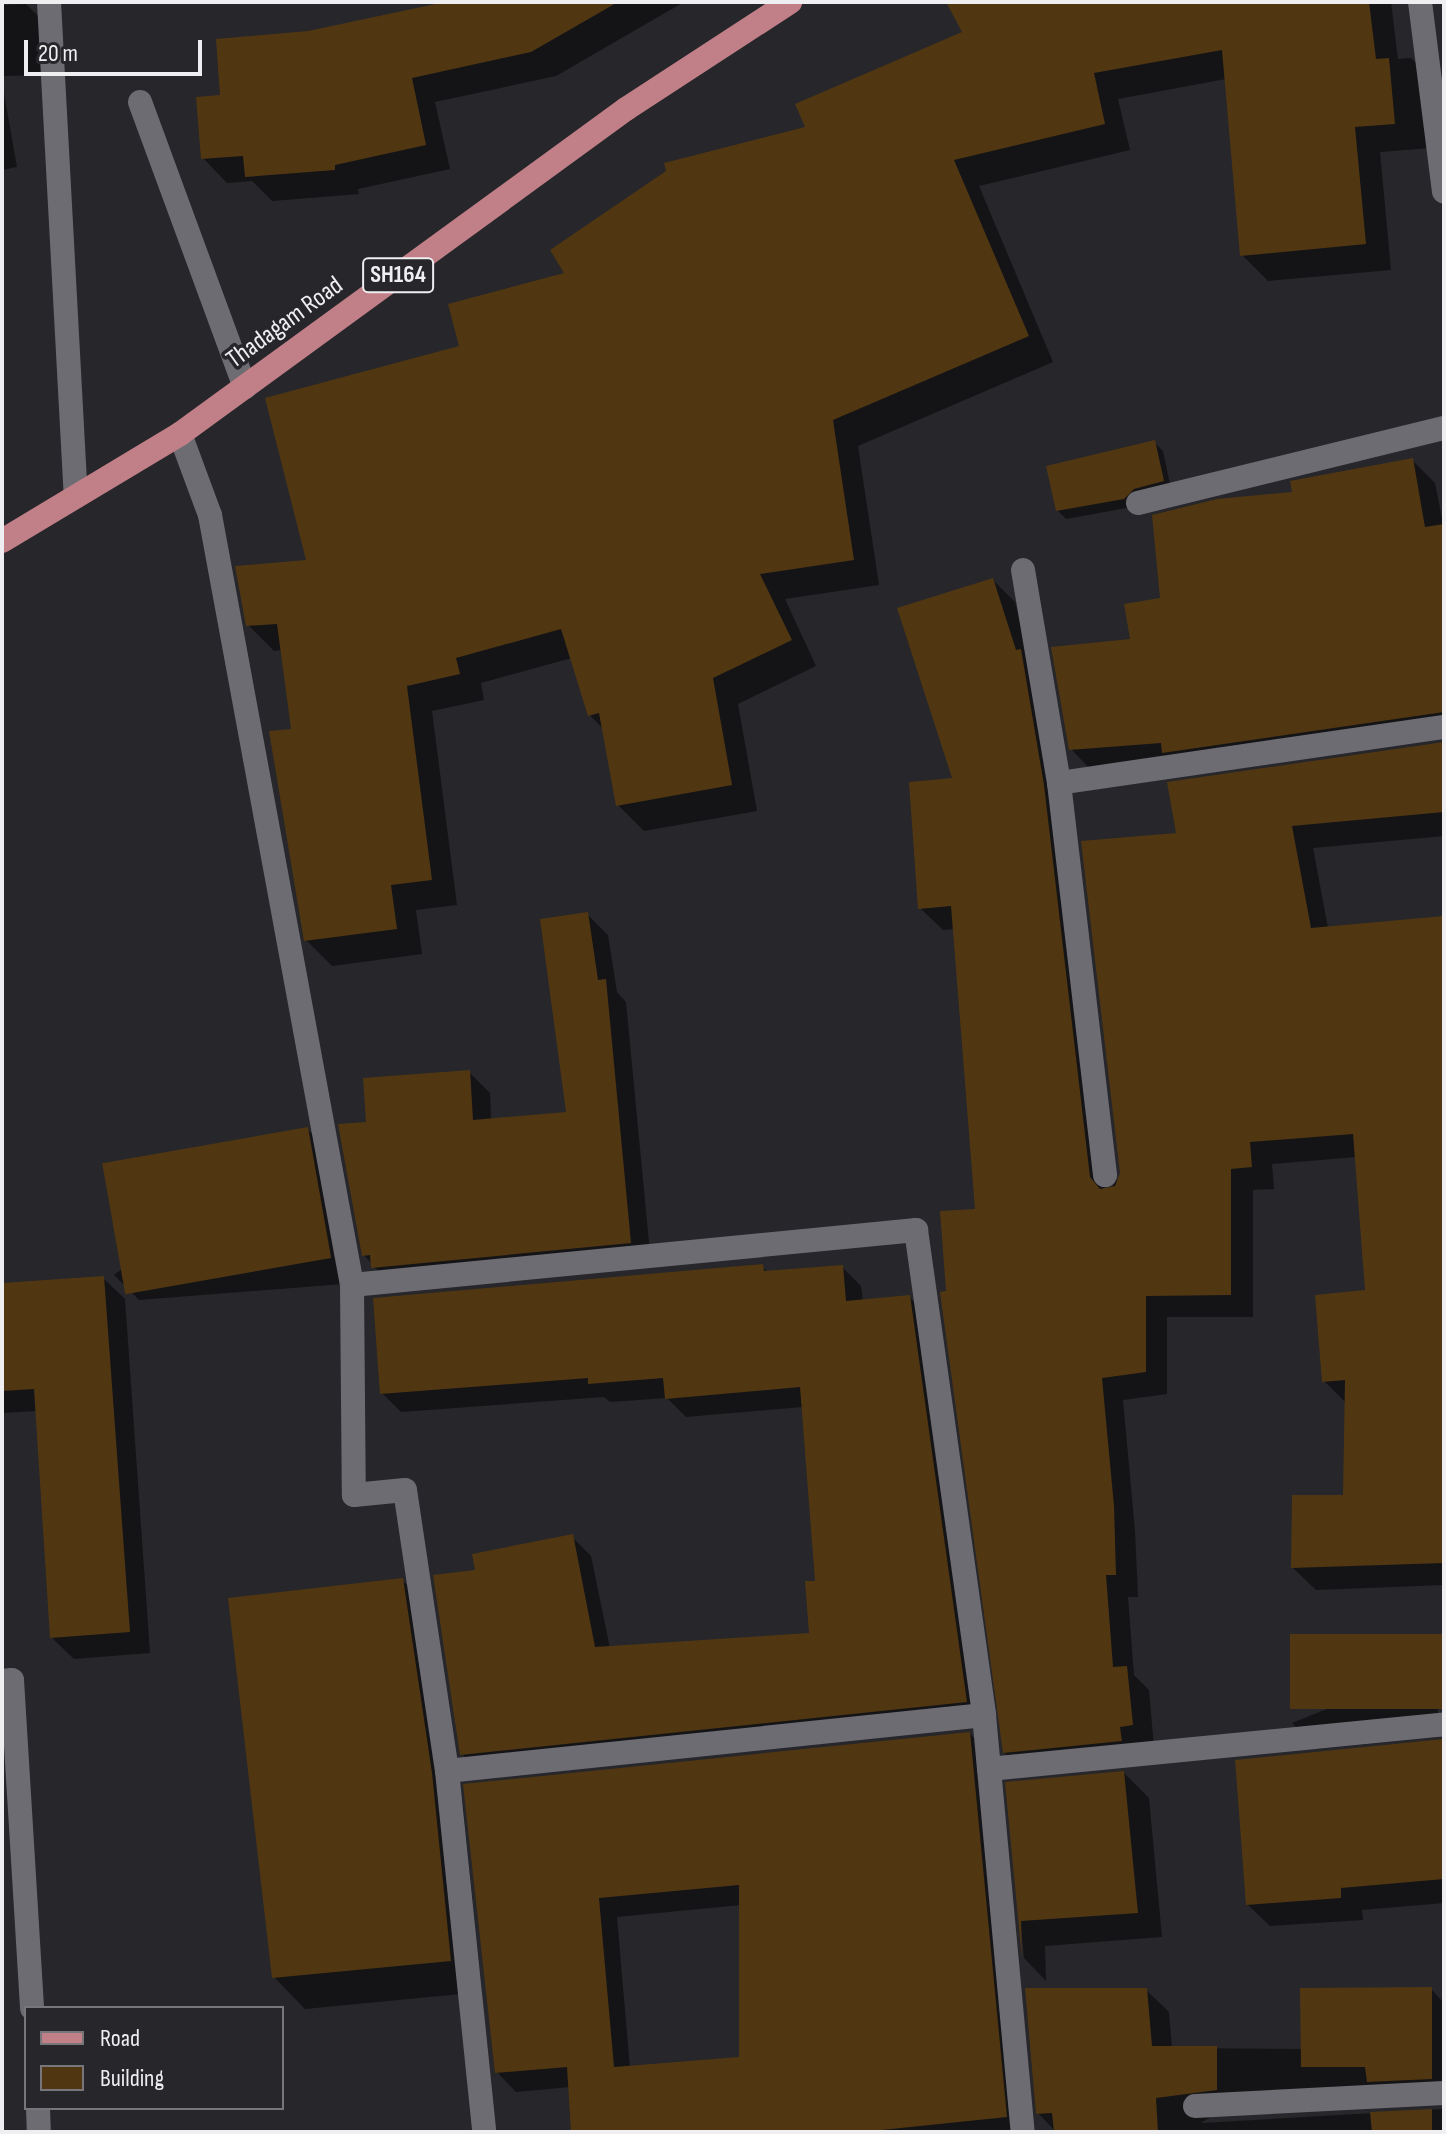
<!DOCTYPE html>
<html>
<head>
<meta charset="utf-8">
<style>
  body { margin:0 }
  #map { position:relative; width:1446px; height:2134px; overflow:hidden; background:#26262b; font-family:"Sofia Sans Condensed",sans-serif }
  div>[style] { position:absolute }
  .shadow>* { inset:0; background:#0007 }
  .building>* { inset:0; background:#503712; transform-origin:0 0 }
  .minor>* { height:24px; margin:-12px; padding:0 12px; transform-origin:12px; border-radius:12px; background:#6d6c72 }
  .major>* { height:24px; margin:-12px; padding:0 12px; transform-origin:12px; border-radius:12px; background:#c17f87 }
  span { translate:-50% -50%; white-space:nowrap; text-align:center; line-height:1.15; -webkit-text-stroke:7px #26262b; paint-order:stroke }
  .shield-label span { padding:2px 6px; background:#26262b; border:2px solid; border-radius:6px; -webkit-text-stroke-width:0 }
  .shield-label { font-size:24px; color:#efeff2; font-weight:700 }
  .street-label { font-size:26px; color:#efeff2 }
  .frame { position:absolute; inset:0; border:4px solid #efeff2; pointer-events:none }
  .legend { position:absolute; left:24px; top:2006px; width:260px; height:104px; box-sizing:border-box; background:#26262b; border:2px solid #76767b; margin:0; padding:10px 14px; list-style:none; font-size:24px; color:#efeff2 }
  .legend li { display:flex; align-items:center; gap:16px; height:40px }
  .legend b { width:40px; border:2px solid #76767b }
  .scale { position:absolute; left:24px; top:40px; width:178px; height:36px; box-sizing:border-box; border:4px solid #efeff2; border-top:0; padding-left:10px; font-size:24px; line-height:28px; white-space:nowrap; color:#efeff2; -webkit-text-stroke:6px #26262b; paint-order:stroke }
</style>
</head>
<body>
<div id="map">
  <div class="shadow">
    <div style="clip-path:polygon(455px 2px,684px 2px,556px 76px,435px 102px,450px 169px,358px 189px,359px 194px,272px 201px,252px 181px,227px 183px,203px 158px,222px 97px,308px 33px)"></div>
    <div style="clip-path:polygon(948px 2px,1391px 2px,1398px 59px,1411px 58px,1437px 84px,1444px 147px,1380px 152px,1391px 270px,1268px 281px,1242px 255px,1226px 79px,1118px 99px,1130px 150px,979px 186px,1053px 362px,858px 446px,879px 585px,785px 599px,816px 666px,738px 704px,757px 811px,644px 831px,618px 805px,604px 730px,590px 715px,572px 658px,481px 683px,484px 700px,432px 711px,457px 905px,416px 910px,422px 954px,332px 966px,306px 940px,293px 731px,282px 650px,274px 651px,248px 625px,309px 561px,462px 348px,568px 274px,964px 33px)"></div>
    <div style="clip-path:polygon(26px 4px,50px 28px,51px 75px,2px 76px,2px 5px)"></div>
    <div style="clip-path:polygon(2px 82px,17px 167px,2px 170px)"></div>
    <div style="clip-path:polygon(1154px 442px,1163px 451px,1171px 489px,1132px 507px,1066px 519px,1057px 510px)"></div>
    <div style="clip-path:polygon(1413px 461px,1435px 483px,1444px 529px,1444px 737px,1093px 772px,1071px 749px,1162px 600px,1294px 494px)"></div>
    <div style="clip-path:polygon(993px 580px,1015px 602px,1066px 809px,1110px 1189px,1122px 1174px,1178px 835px,1444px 744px,1444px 836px,1313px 848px,1328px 928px,1444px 918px,1444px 1585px,1316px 1590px,1293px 1568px,1345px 1497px,1346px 1403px,1324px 1381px,1367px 1292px,1357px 1157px,1272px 1164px,1274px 1189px,1253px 1190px,1253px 1317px,1167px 1317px,1167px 1394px,1123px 1400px,1135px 1530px,1138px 1597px,1128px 1597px,1134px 1675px,1149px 1690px,1154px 1747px,1027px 1774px,1004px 1752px,978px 1211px,955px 929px,943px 930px,920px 908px,955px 780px)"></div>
    <div style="clip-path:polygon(587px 914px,608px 935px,617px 992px,626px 1002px,651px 1263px,393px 1288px,364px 1255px,369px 1124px,469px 1072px,490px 1093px,491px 1120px,568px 1114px)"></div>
    <div style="clip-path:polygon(307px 1129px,332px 1154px,356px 1283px,139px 1300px,114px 1275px)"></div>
    <div style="clip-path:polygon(762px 1266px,768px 1273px,842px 1267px,861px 1286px,863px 1301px,909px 1297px,929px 1316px,985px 1720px,481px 1773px,462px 1754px,478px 1572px,572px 1537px,591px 1556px,610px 1648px,811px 1634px,818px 1582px,803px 1407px,686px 1417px,667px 1398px,610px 1402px,604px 1397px,401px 1412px,382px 1393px)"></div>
    <div style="clip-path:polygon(103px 1278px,125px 1299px,150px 1653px,74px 1659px,52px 1638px,37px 1411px,2px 1413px,2px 1285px)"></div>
    <div style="clip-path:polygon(402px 1580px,434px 1612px,463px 1806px,482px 1992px,305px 2009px,274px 1977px)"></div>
    <div style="clip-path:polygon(1438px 1664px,1438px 1737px,1318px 1749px,1292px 1723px)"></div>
    <div style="clip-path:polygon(evenodd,970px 1734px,989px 1753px,1024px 2132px,573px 2132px,570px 2087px,516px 2092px,497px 2072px,466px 1786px,970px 1734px,741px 1905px,741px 2058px,630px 2068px,617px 1917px,741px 1905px)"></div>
    <div style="clip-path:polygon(1444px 1741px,1444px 1903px,1362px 1910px,1363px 1920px,1270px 1926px,1247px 1904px)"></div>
    <div style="clip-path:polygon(1124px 1773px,1149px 1798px,1162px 1937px,1045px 1946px,1046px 1981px,1024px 1958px,1008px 1784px)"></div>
    <div style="clip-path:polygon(1431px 1989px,1444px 2003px,1444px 2101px,1217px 2113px,1201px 2123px,1444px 2109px,1444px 2132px,1056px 2132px,1038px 2113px,1146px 1990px,1169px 2012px,1172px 2048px,1303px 2049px)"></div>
  </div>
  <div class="building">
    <div style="clip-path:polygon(445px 2px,618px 2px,531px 52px,412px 78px,426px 145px,335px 165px,335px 170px,245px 177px,243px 156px,201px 159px,196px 97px,220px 95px,216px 39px,308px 31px)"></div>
    <div style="clip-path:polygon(946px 2px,1369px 2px,1376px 59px,1389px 58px,1395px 124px,1355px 127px,1366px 244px,1240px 256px,1222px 50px,1094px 73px,1105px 124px,954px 160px,1029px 336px,833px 420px,854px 560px,760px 574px,792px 640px,713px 678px,732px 785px,616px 806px,599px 713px,588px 716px,561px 629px,456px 658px,460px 674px,407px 686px,432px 880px,391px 885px,397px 929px,304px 941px,269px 731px,291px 729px,277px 624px,246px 626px,235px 566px,306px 560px,265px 398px,459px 346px,448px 304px,564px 273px,550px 250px,666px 171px,664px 163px,805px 127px,795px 104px,962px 32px)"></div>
    <div style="clip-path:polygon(1155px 440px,1164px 481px,1134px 489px,1124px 499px,1056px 511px,1046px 466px)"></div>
    <div style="clip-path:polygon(1413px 458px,1425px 527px,1444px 524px,1444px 712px,1162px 753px,1161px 743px,1069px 750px,1051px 647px,1130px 639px,1124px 604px,1160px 598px,1152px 515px,1217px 499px,1292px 492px,1290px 481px)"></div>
    <div style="clip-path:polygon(993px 578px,1016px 650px,1021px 649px,1044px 785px,1090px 1177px,1100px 1189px,1115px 1186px,1120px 1173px,1081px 841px,1176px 833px,1167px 782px,1444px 742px,1444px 812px,1292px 826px,1311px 928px,1444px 916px,1444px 1563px,1291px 1568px,1292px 1495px,1343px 1495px,1345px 1380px,1322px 1382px,1315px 1295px,1365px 1290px,1353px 1134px,1250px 1142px,1252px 1167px,1231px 1169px,1231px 1295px,1146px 1296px,1146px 1372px,1102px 1378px,1114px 1506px,1116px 1575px,1106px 1575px,1113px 1667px,1127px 1666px,1133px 1725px,1120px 1727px,1122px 1741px,1003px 1753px,940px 1292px,946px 1291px,940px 1211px,975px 1209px,951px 906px,918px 909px,909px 782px,952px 778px,897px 608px)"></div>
    <div style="clip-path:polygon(588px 912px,598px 980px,606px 979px,631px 1243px,371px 1268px,370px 1255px,362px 1256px,338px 1124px,366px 1122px,363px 1078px,470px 1070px,473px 1120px,566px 1112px,540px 919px)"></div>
    <div style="left:308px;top:1127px;width:133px;height:209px;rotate:80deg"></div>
    <div style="clip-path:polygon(763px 1264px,764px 1271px,843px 1265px,846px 1301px,910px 1295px,967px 1702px,460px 1755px,433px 1575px,475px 1570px,472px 1554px,573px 1534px,595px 1647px,809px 1633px,805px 1581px,815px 1581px,800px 1387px,665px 1399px,663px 1378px,588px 1384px,588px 1378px,380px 1394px,373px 1298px)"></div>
    <div style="clip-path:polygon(104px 1276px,130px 1632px,50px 1638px,34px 1389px,2px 1391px,2px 1283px)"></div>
    <div style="clip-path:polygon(403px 1578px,432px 1773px,451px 1961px,272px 1978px,228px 1598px)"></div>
    <div style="left:1444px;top:1634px;width:75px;height:154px;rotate:90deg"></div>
    <div style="clip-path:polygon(evenodd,970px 1732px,1007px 2117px,862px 2132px,571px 2132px,567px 2067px,495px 2073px,463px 1784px,970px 1732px,739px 1885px,739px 2057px,614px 2067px,599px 1898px,739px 1885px)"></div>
    <div style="clip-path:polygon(1444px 1739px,1444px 1879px,1341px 1888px,1341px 1898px,1246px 1905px,1235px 1760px)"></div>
    <div style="clip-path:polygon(1124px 1771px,1138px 1913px,1021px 1921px,1022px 1959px,1005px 1782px)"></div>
    <div style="clip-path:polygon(1432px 1987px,1432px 2079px,1367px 2082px,1365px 2067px,1301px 2067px,1300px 1988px)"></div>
    <div style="clip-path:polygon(1025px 1988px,1147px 1988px,1152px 2046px,1217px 2046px,1217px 2090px,1156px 2098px,1158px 2132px,1054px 2132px,1052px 2113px,1036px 2114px)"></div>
    <div style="clip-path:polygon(1432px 2109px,1432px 2132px,1372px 2132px,1370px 2112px)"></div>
  </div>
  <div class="minor">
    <div style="left:49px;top:2px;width:495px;rotate:86.9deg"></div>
    <div style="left:1420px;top:2px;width:191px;rotate:82.8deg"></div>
    <div style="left:140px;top:102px;width:304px;rotate:69.8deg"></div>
    <div style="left:180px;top:434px;width:86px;rotate:69.7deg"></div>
    <div style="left:210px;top:515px;width:783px;rotate:79.55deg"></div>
    <div style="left:352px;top:1285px;width:567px;rotate:-5.57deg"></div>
    <div style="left:916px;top:1230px;width:490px;rotate:82deg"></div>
    <div style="left:984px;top:1715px;width:419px;rotate:84.7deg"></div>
    <div style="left:1138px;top:503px;width:315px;rotate:-13.8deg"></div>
    <div style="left:1023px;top:570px;width:216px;rotate:80.4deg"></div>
    <div style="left:1059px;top:783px;width:395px;rotate:83.3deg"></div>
    <div style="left:1059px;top:783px;width:389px;rotate:-8.3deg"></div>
    <div style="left:352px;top:1285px;width:210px;rotate:89.5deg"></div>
    <div style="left:354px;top:1495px;width:51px;rotate:-5.6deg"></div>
    <div style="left:405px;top:1490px;width:284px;rotate:81.5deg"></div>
    <div style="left:447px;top:1771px;width:363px;rotate:84.1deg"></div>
    <div style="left:2px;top:1681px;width:10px;rotate:-6deg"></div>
    <div style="left:12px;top:1680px;width:329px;rotate:86.5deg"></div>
    <div style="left:989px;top:1769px;width:457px;rotate:-5.6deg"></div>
    <div style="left:447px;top:1771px;width:540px;rotate:-5.95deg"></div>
    <div style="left:1195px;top:2106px;width:249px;rotate:-3deg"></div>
    <div style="left:38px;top:2108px;width:24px;rotate:88deg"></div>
  </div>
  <div class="major">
    <div style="left:2px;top:541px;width:208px;rotate:-31deg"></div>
    <div style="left:180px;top:434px;width:552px;rotate:-36.08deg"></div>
    <div style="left:626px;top:109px;width:196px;rotate:-33.1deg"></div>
  </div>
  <div class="shield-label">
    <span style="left:398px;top:275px">SH164</span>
  </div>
  <div class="street-label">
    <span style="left:285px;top:323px;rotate:-36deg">Thadagam Road</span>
  </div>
  <div class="frame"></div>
  <ul class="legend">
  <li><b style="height:10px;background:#c17f87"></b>Road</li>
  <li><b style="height:22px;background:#503712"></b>Building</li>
  </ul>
  <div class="scale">20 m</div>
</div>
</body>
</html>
